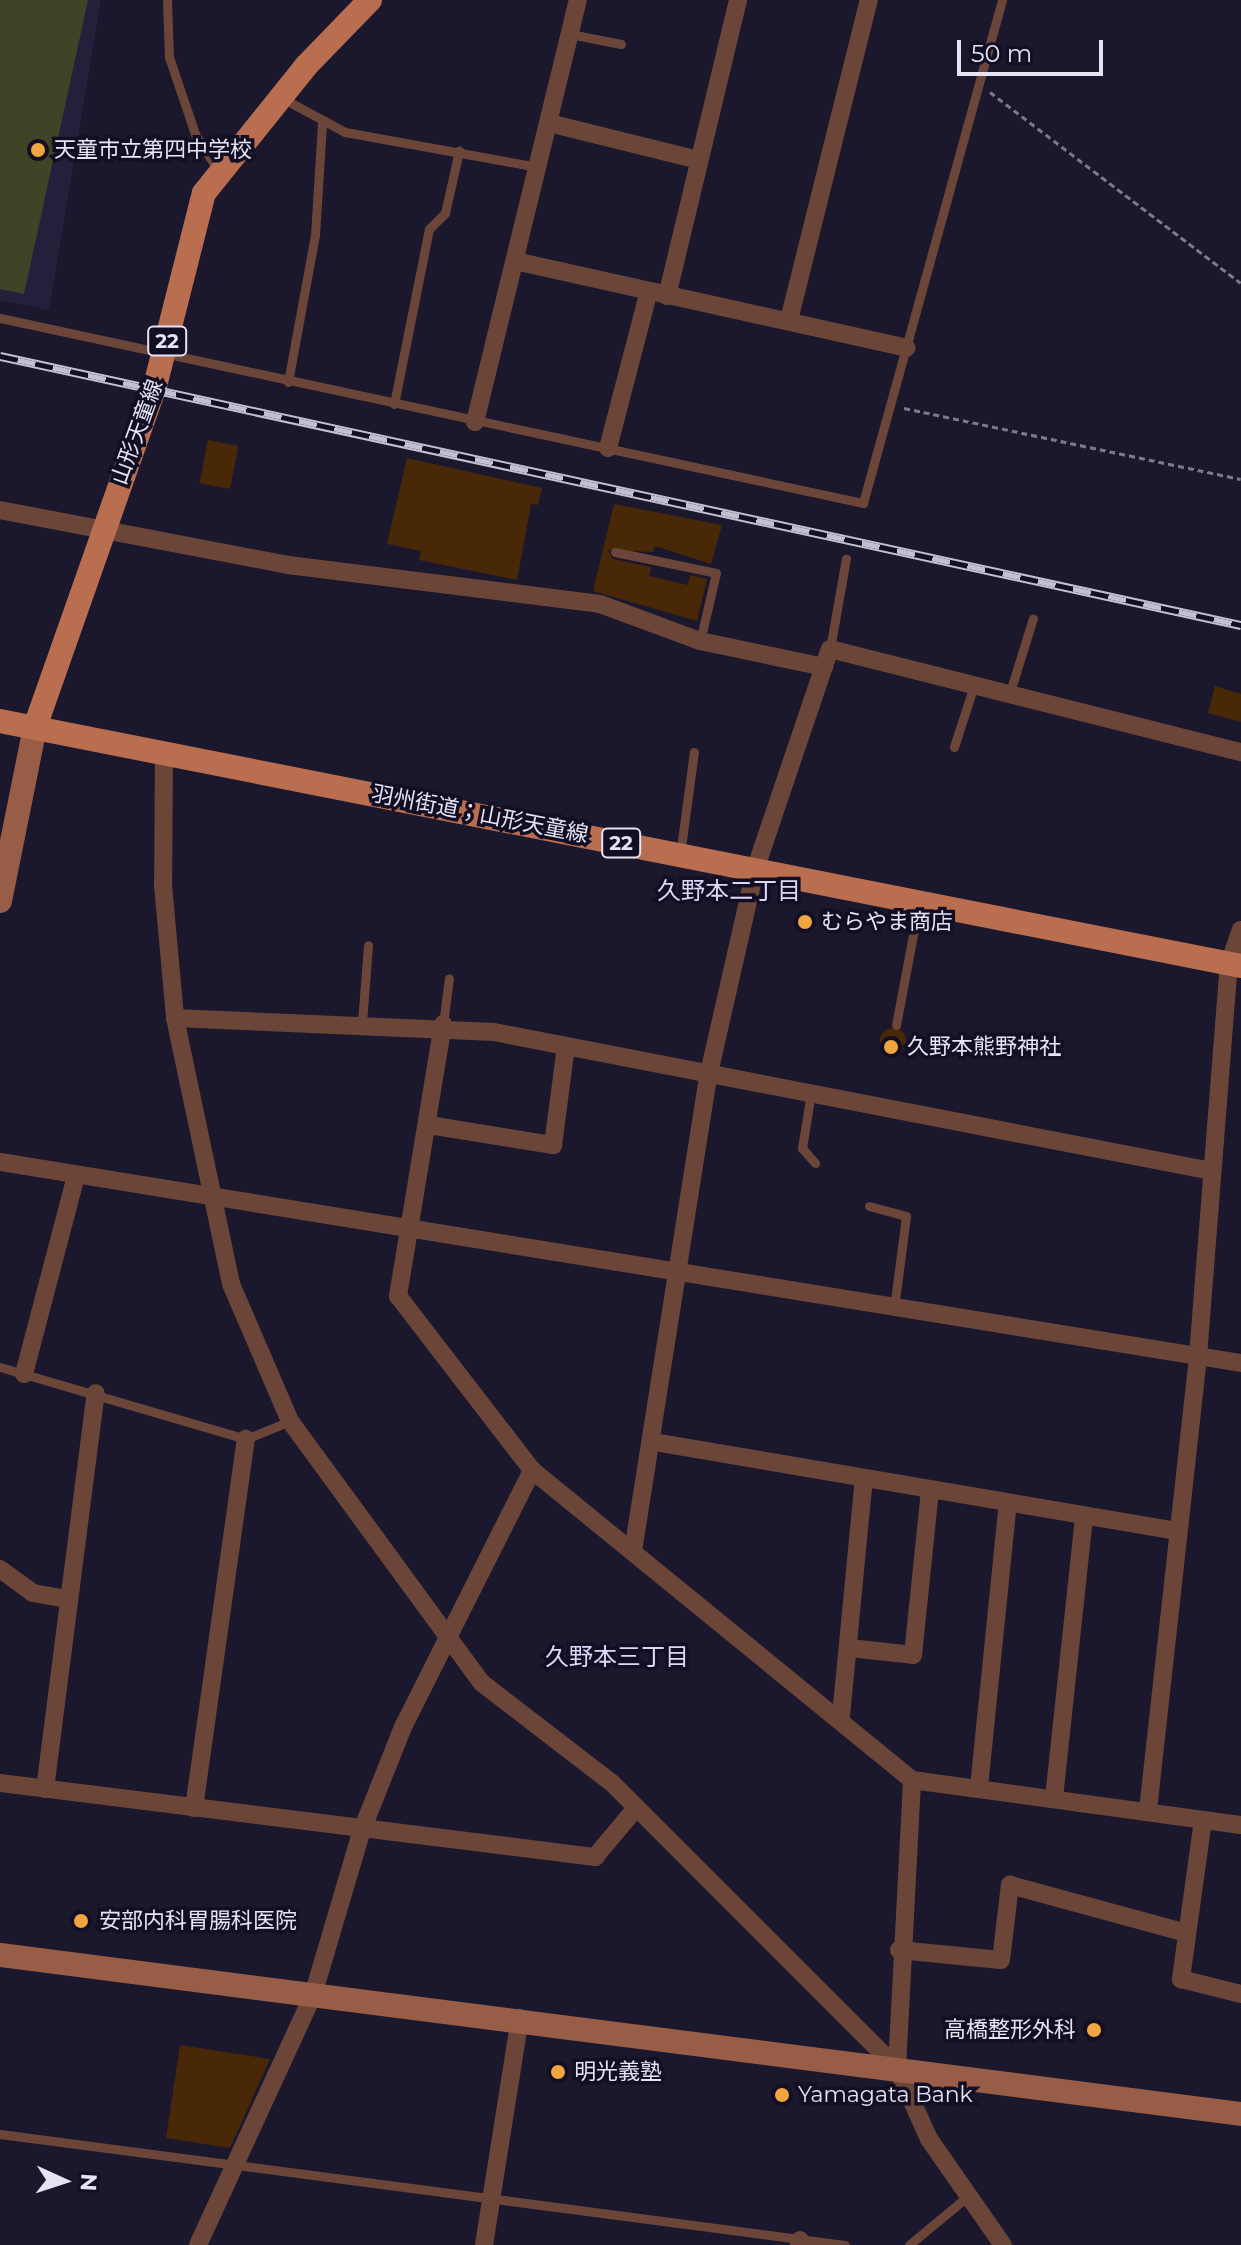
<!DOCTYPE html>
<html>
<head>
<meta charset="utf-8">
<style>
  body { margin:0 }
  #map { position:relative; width:1241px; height:2245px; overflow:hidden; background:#1b182e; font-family:Montserrat,"Noto Sans JP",sans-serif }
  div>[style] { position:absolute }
  .built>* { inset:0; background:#24203b }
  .green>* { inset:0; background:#3f4427 }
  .building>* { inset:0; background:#482806; transform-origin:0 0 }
  .round { border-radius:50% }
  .path>* { height:3px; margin-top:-1.5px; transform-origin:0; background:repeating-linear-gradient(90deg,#7b798b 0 6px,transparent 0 10px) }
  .lane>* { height:9px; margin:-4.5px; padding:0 4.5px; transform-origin:4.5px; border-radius:4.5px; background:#6b4638 }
  .street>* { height:18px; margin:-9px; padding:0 9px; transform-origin:9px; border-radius:9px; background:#6b4638 }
  .secondary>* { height:24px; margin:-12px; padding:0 12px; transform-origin:12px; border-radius:12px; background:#985d46 }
  .primary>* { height:24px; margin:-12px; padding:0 12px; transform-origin:12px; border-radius:12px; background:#ba6e50 }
  .rail>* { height:9px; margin-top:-4.5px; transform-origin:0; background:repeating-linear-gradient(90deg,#120f24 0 18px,#c2c0d0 0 36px); box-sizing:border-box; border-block:2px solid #c2c0d0 }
  .dots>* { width:22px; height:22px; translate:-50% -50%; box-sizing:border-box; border:4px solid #120f24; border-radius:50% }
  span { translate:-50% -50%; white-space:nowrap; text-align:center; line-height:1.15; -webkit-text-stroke:7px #120f24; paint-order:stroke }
  .shield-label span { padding:2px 6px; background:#120f24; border:2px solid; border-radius:6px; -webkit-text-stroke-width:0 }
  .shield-label { font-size:20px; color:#e5e4f3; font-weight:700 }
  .poi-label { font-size:22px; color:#e5e4f3 }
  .left { translate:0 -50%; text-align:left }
  .right { translate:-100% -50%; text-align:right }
  .street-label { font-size:22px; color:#e5e4f3 }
  .neighbourhood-label { font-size:24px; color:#dad8f6 }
  .north { position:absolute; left:24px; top:2141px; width:80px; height:80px; -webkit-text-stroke:6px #120f24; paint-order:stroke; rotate:93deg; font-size:22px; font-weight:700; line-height:32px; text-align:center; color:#e5e4f3 }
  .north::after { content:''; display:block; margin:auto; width:28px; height:36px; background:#e5e4f3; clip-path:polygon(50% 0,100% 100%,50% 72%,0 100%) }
  .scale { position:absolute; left:957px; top:40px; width:146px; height:36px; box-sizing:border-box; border:4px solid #e5e4f3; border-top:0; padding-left:10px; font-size:24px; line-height:28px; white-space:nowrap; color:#e5e4f3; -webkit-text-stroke:6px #120f24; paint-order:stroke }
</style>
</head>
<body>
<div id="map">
  <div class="built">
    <div style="clip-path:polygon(0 0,101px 0,49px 310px,0 300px)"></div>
  </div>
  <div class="green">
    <div style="clip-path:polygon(0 0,88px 0,24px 294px,0 289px)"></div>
  </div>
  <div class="building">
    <div style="left:208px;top:440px;width:31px;height:44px;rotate:11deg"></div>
    <div style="clip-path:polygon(407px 458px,542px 488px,538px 505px,531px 504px,517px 580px,419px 560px,421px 551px,387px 544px)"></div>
    <div style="clip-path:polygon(614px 504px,722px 525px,711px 564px,655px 546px,653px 552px,608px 550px,613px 559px,651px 567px,649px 576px,688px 585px,690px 575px,707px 579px,697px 621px,593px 591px)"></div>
    <div style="clip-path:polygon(1215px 686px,1241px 694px,1241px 722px,1208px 713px)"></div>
    <div class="round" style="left:880px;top:1028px;width:26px;height:26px"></div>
    <div style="clip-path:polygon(180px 2045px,270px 2059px,230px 2148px,166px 2138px)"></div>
  </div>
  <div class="path">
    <div style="left:990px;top:92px;width:315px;rotate:37.3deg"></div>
    <div style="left:904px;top:408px;width:344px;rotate:11.9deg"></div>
  </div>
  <div class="lane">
    <div style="left:167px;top:0;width:57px;rotate:88deg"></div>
    <div style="left:169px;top:57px;width:81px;rotate:71.3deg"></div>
    <div style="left:195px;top:134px;width:41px;rotate:57.8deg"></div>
    <div style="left:570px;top:34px;width:52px;rotate:11.1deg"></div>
    <div style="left:282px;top:98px;width:72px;rotate:28.4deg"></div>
    <div style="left:345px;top:132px;width:196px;rotate:10.3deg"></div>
    <div style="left:0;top:318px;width:883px;rotate:12.1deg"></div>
    <div style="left:863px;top:503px;width:522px;rotate:-74.55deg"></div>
    <div style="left:288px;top:382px;width:149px;rotate:-79.6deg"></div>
    <div style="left:315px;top:235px;width:111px;rotate:-86.4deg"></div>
    <div style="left:394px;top:404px;width:178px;rotate:-78.7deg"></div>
    <div style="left:429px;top:229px;width:23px;rotate:-45deg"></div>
    <div style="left:445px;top:213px;width:64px;rotate:-77.3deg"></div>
    <div style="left:615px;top:552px;width:103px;rotate:11.7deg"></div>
    <div style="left:716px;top:573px;width:70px;rotate:103.2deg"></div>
    <div style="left:830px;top:649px;width:92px;rotate:-80deg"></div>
    <div style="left:1010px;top:692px;width:77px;rotate:-72.7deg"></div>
    <div style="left:954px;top:747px;width:65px;rotate:-72.1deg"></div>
    <div style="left:680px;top:855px;width:104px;rotate:-82.3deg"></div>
    <div style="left:362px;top:1022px;width:77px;rotate:-85.5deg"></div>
    <div style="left:443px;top:1024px;width:46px;rotate:-82.6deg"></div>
    <div style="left:896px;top:1025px;width:124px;rotate:-79.3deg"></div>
    <div style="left:811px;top:1093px;width:56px;rotate:99.3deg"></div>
    <div style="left:802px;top:1148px;width:20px;rotate:49deg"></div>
    <div style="left:869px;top:1206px;width:38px;rotate:15deg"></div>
    <div style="left:906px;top:1216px;width:93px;rotate:97.4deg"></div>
    <div style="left:0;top:1367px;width:256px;rotate:16.3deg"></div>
    <div style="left:246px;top:1439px;width:48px;rotate:-22.2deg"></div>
    <div style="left:0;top:2134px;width:852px;rotate:7.48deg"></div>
    <div style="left:909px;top:2245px;width:77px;rotate:-39.7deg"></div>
  </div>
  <div class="street">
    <div style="left:549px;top:123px;width:154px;rotate:13.9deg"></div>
    <div style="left:515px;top:261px;width:401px;rotate:12.5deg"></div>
    <div style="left:667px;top:296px;width:304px;rotate:-76.5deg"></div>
    <div style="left:789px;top:320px;width:330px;rotate:-76deg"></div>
    <div style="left:475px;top:422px;width:434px;rotate:-76.3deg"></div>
    <div style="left:608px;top:448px;width:162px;rotate:-75.4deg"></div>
    <div style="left:0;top:510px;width:293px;rotate:10.8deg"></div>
    <div style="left:288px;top:565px;width:314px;rotate:7.1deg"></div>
    <div style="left:600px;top:604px;width:107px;rotate:20.3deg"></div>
    <div style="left:700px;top:641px;width:127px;rotate:11.8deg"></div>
    <div style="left:164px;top:752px;width:133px;rotate:90.4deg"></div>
    <div style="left:163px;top:885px;width:134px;rotate:84.8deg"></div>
    <div style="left:175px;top:1018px;width:272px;rotate:78.1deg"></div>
    <div style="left:231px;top:1284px;width:149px;rotate:66.7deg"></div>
    <div style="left:290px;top:1421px;width:325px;rotate:53.8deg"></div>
    <div style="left:482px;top:1683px;width:165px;rotate:37.6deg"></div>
    <div style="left:613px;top:1784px;width:402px;rotate:45deg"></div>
    <div style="left:897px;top:2068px;width:78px;rotate:65.7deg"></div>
    <div style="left:929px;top:2139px;width:129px;rotate:55.1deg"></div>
    <div style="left:175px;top:1018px;width:319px;rotate:2.5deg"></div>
    <div style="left:494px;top:1032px;width:731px;rotate:10.96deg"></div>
    <div style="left:443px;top:1024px;width:276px;rotate:99.4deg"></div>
    <div style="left:398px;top:1296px;width:220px;rotate:52.4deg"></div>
    <div style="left:532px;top:1470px;width:490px;rotate:39.2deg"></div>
    <div style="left:912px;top:1780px;width:332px;rotate:7.8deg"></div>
    <div style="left:429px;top:1125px;width:126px;rotate:9.2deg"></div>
    <div style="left:553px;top:1145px;width:100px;rotate:-82.5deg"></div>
    <div style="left:0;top:1162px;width:1257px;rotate:9.2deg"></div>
    <div style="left:24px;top:1374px;width:205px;rotate:-75.3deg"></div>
    <div style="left:654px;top:1442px;width:531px;rotate:9.66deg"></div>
    <div style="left:633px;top:1551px;width:484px;rotate:-81deg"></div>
    <div style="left:709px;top:1073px;width:208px;rotate:-77.2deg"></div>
    <div style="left:755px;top:870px;width:233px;rotate:-71.3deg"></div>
    <div style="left:830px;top:649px;width:424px;rotate:14.1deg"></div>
    <div style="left:0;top:1569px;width:41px;rotate:36deg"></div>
    <div style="left:33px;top:1593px;width:36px;rotate:10deg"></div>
    <div style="left:850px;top:1648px;width:63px;rotate:6.3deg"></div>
    <div style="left:913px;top:1655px;width:166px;rotate:-84.1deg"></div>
    <div style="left:841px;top:1716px;width:239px;rotate:-84.5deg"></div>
    <div style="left:0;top:1783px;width:600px;rotate:7.09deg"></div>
    <div style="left:595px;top:1857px;width:64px;rotate:-50.1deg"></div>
    <div style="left:979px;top:1787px;width:285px;rotate:-84.2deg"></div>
    <div style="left:45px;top:1789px;width:399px;rotate:-82.7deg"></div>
    <div style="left:1054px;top:1798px;width:284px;rotate:-83.9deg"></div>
    <div style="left:194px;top:1808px;width:373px;rotate:-82deg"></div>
    <div style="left:1148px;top:1810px;width:457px;rotate:-83.7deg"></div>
    <div style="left:1198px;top:1356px;width:393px;rotate:-85.5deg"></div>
    <div style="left:1229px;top:964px;width:36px;rotate:-71deg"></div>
    <div style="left:1203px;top:1820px;width:161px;rotate:97.9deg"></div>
    <div style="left:1181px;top:1979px;width:62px;rotate:14deg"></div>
    <div style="left:899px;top:1950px;width:102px;rotate:5.6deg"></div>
    <div style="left:1001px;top:1960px;width:76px;rotate:-83.2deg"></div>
    <div style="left:1010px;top:1885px;width:183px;rotate:15.2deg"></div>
    <div style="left:897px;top:2068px;width:288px;rotate:-87deg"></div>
    <div style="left:198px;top:2245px;width:275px;rotate:-65.3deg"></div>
    <div style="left:313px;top:1995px;width:172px;rotate:-73.5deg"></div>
    <div style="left:362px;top:1830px;width:111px;rotate:-68.3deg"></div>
    <div style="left:403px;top:1727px;width:288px;rotate:-63.3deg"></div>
    <div style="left:484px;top:2245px;width:230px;rotate:-81deg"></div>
    <div style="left:799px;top:2245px;width:5px;rotate:-79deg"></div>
  </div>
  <div class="secondary">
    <div style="left:0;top:901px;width:177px;rotate:-78.6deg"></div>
    <div style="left:0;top:1955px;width:1251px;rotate:7.3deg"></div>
  </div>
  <div class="primary">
    <div style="left:0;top:721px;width:1265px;rotate:11.17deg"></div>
    <div style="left:35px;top:727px;width:357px;rotate:-70.6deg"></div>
    <div style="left:154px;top:390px;width:203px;rotate:-75.8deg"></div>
    <div style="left:204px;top:193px;width:163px;rotate:-51.2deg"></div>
    <div style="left:306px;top:66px;width:92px;rotate:-45.9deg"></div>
  </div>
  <div class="rail">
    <div style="left:0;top:356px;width:1270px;rotate:12.23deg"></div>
  </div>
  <div class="dots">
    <div style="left:38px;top:150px;background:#f1a540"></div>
    <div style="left:805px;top:922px;background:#f1a540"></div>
    <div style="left:891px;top:1047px;background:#f1a540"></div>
    <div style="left:81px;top:1921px;background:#f1a540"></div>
    <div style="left:1094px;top:2030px;background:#f1a540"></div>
    <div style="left:558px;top:2072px;background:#f1a540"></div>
    <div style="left:782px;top:2095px;background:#f1a540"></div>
  </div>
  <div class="shield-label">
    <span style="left:167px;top:341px">22</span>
    <span style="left:621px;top:843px">22</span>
  </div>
  <div class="poi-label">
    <span class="left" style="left:54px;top:150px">天童市立第四中学校</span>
    <span class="left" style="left:821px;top:922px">むらやま商店</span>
    <span class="left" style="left:907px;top:1047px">久野本熊野神社</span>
    <span class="left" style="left:99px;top:1921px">安部内科胃腸科医院</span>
    <span class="right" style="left:1076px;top:2030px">高橋整形外科</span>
    <span class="left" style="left:574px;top:2072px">明光義塾</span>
    <span class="left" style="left:798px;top:2095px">Yamagata Bank</span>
  </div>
  <div class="street-label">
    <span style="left:137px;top:432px;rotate:-70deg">山形天童線</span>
    <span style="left:480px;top:814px;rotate:11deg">羽州街道；山形天童線</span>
  </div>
  <div class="neighbourhood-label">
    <span style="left:729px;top:891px">久野本二丁目</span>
    <span style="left:617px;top:1657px">久野本三丁目</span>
  </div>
  <div class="north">N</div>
  <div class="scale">50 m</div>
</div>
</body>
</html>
